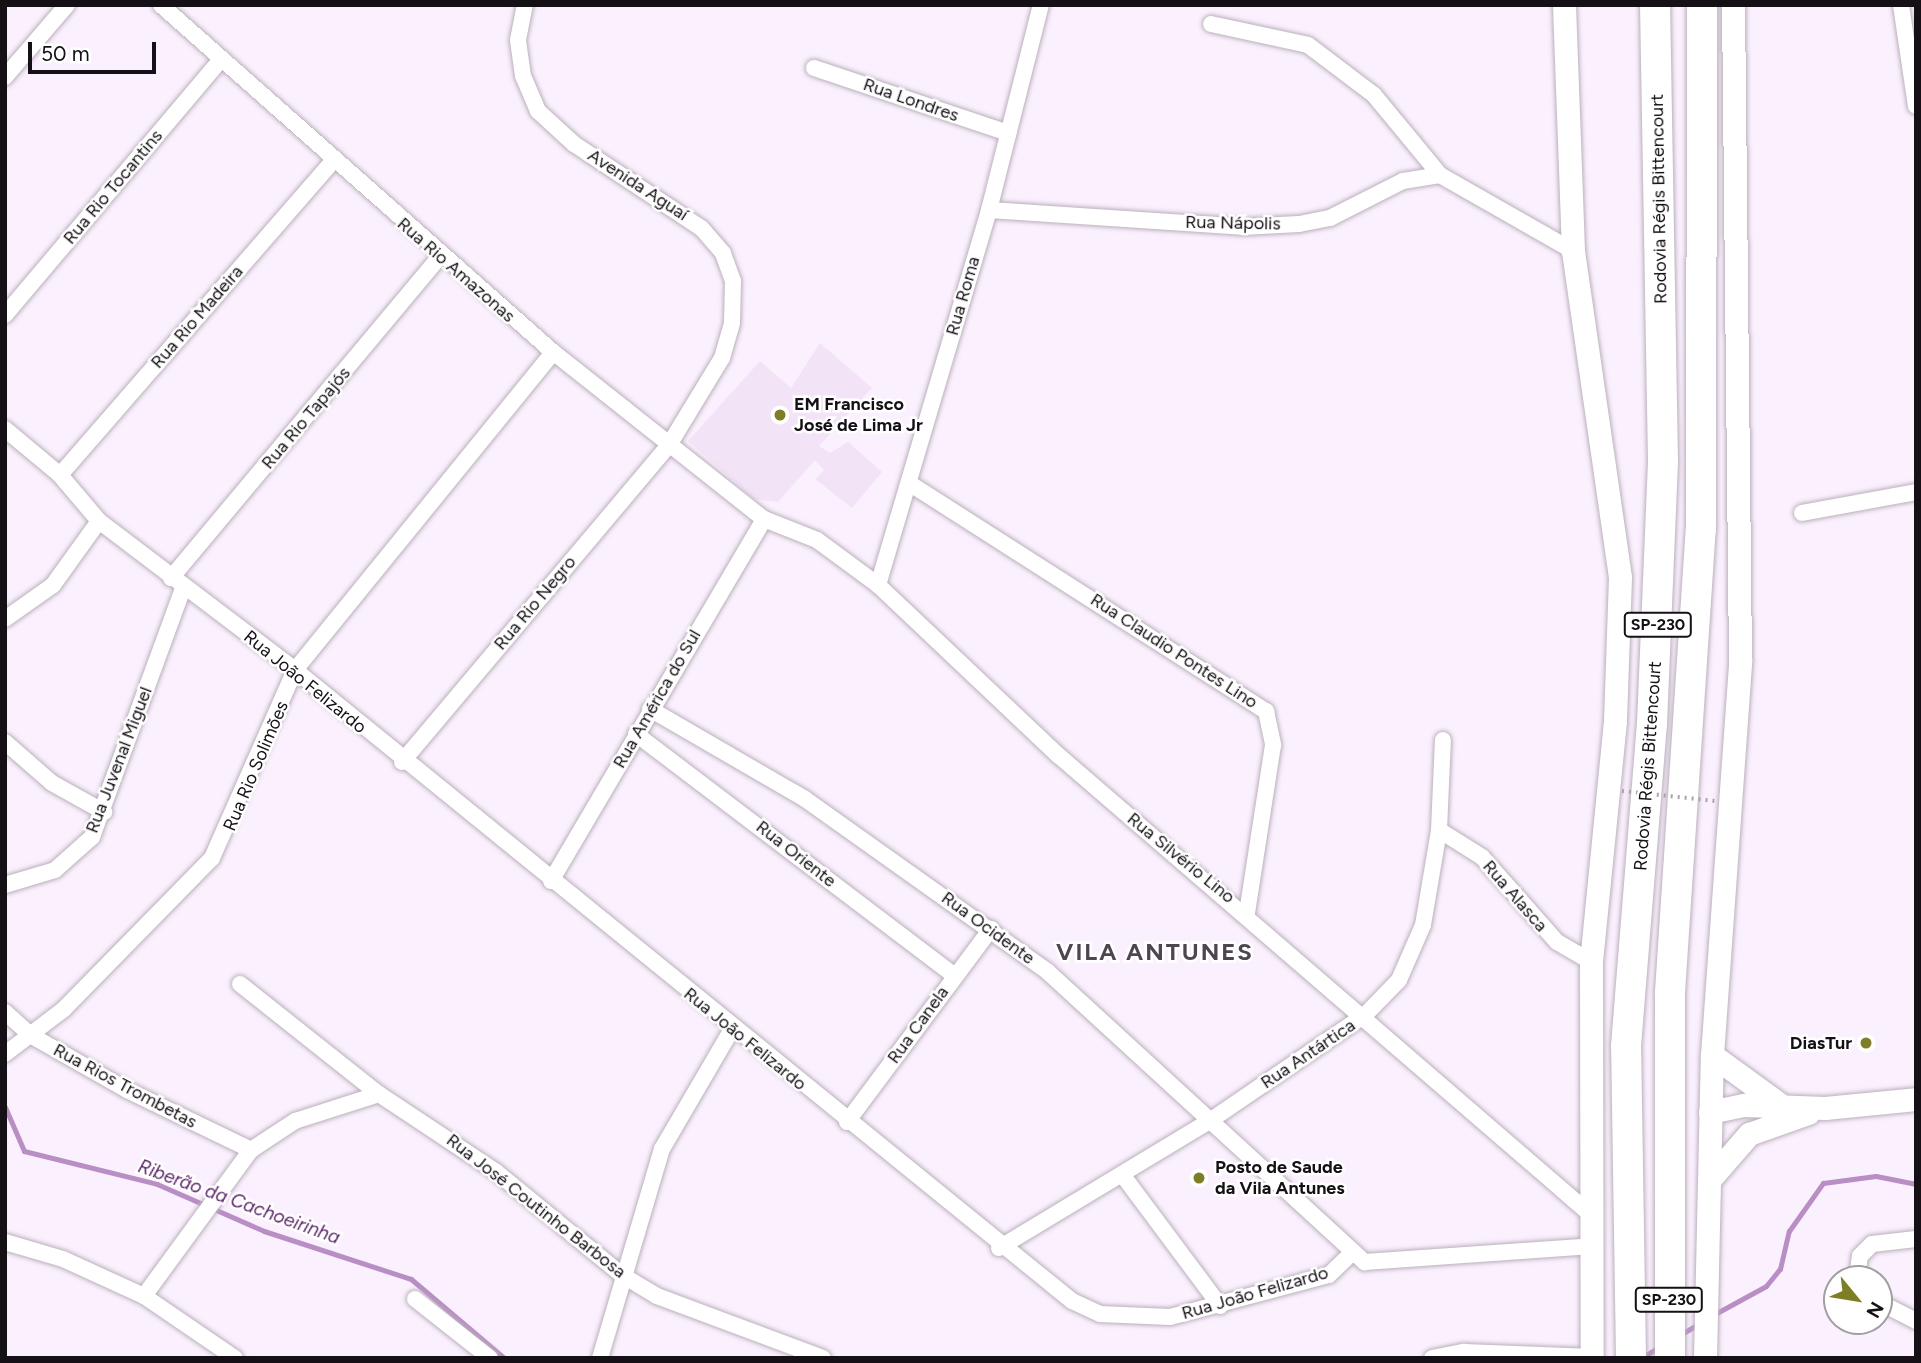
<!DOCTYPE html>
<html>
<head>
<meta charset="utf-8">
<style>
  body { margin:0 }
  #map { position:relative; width:1921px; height:1363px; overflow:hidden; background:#fbf0fd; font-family:Figtree,sans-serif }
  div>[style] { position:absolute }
  .built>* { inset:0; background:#f3e3f7 }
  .stream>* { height:5px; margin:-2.5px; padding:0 2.5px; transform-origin:2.5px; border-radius:2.5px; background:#b98ec4 }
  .roads { filter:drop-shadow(0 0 2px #bab0bc) drop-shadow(0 0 2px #bab0bc) }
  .street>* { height:16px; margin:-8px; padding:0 8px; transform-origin:8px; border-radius:8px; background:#fff }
  .secondary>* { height:23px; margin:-11.5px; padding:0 11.5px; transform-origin:11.5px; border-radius:11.5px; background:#fff }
  .highway>* { height:30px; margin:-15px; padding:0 15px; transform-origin:15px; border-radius:15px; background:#fff }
  .path-bridge>* { height:3.5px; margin-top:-1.75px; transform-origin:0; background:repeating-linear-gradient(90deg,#aba2ac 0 2px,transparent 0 7px) }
  .dots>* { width:19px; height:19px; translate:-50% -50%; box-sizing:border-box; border:4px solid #fff; border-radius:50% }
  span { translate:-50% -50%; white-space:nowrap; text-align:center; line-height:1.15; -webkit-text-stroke:5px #fff; paint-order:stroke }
  .shield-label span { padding:2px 5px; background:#fff; border:2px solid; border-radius:5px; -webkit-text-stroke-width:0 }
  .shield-label { font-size:16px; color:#141015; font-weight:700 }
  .street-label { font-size:18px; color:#141015 }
  .poi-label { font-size:18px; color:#141015; font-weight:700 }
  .left { translate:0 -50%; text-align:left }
  .right { translate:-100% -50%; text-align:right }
  .water-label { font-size:19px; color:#5d286a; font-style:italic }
  .district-label { font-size:24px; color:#4e4550; font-weight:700; letter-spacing:2px }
  .frame { position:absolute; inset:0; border:7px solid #141015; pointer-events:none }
  .north { position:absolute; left:1823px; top:1265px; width:70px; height:70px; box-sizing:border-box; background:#fff; border:2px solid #a19fa1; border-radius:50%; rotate:120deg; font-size:19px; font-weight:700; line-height:28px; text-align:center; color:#141015 }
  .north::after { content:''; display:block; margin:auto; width:24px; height:32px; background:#7e7e27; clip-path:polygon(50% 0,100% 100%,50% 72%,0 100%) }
  .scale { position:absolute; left:28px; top:42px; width:128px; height:32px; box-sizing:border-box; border:4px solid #141015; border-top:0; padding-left:9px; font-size:21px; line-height:24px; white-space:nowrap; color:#141015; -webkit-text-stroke:5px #fff; paint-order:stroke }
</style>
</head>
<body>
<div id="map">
  <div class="built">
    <div style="clip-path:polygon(820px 343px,872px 388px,819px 446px,830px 453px,848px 442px,882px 472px,852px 508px,815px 479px,824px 470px,815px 460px,778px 502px,754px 499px,688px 441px,760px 361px,791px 388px)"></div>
  </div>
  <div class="stream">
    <div style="left:5px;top:1107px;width:48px;rotate:66.6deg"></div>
    <div style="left:24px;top:1151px;width:137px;rotate:13.9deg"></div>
    <div style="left:157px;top:1184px;width:117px;rotate:23.7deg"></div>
    <div style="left:264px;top:1231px;width:155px;rotate:18.1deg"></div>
    <div style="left:411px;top:1279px;width:122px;rotate:40.3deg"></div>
    <div style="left:1713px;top:1315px;width:60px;rotate:-28.7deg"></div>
    <div style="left:1766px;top:1286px;width:22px;rotate:-51deg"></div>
    <div style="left:1780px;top:1269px;width:39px;rotate:-77deg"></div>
    <div style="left:1789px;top:1231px;width:59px;rotate:-54.7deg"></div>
    <div style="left:1823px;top:1183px;width:53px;rotate:-7.5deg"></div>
    <div style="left:1876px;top:1176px;width:41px;rotate:11.3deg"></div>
    <div style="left:1680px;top:1335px;width:21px;rotate:-31deg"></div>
    <div style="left:1641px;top:1358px;width:21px;rotate:-31deg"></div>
  </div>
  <div class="roads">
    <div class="street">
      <div style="left:161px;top:5px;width:524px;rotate:41.52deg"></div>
      <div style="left:553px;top:352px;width:269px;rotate:38.4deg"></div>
      <div style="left:764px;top:519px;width:57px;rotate:21.6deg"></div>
      <div style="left:817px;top:540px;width:76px;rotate:36.4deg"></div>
      <div style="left:878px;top:585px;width:248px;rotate:43.4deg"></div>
      <div style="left:1058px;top:755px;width:701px;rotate:40.78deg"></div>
      <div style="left:1901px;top:5px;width:102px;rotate:81.6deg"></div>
      <div style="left:1211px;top:24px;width:99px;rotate:12.2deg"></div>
      <div style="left:1308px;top:45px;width:83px;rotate:37.1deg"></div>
      <div style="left:1374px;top:95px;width:104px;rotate:50.5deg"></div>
      <div style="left:814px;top:68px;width:205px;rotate:18.5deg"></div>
      <div style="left:5px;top:77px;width:95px;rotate:-49.3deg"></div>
      <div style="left:989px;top:210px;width:254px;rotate:3.8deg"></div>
      <div style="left:1242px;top:227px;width:57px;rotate:-3deg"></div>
      <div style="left:1299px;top:224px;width:32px;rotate:-11deg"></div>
      <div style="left:1330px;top:218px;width:82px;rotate:-26.9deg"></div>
      <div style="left:1403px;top:181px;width:37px;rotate:-9deg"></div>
      <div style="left:1440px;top:175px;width:153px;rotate:29.7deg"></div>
      <div style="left:5px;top:315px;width:335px;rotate:-49.8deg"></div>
      <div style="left:5px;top:429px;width:72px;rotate:39.9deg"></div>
      <div style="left:60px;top:475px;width:60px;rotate:49.7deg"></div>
      <div style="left:99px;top:521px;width:246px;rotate:37.2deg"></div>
      <div style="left:295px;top:670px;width:1001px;rotate:39.08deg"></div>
      <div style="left:1072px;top:1301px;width:31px;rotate:25deg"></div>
      <div style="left:1100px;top:1314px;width:70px;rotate:2.5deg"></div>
      <div style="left:1170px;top:1317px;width:164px;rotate:-14.8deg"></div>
      <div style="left:1329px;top:1275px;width:32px;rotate:-44deg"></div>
      <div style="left:60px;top:475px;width:417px;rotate:-49deg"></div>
      <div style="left:909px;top:483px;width:424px;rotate:32.6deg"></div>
      <div style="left:1266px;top:711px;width:35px;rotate:78deg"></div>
      <div style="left:1273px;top:745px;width:169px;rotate:98.8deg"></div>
      <div style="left:1802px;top:513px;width:116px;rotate:-10.4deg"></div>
      <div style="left:171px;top:578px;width:418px;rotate:-50.1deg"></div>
      <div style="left:878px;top:585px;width:391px;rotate:-73.5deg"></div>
      <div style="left:989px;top:210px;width:211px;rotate:-75.8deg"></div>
      <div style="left:5px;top:619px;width:59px;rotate:-35.3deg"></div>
      <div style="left:53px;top:585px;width:79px;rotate:-54.3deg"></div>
      <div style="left:650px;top:709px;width:179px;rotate:30.1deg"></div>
      <div style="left:805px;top:799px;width:298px;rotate:35.4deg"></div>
      <div style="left:1048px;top:972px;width:430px;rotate:42.5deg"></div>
      <div style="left:1365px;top:1262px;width:227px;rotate:-4deg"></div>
      <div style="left:636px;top:734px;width:399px;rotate:37.2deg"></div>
      <div style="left:5px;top:742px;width:62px;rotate:41.1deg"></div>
      <div style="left:52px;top:783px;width:60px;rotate:29.1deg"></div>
      <div style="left:402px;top:762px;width:414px;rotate:-49.9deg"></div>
      <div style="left:669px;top:445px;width:102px;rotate:-58.7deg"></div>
      <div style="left:722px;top:358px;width:37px;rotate:-74deg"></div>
      <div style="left:732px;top:322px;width:41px;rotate:-88.6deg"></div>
      <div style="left:733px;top:281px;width:30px;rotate:-110deg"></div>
      <div style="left:723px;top:253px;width:33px;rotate:-131deg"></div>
      <div style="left:701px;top:228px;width:152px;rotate:-146.5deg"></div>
      <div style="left:574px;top:144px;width:49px;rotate:-137.5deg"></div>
      <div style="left:538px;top:111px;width:38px;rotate:-113deg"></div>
      <div style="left:523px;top:76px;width:36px;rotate:-98deg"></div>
      <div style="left:518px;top:40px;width:36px;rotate:-79deg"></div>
      <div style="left:1439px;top:830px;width:51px;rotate:32.1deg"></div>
      <div style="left:1482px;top:857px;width:113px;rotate:48.6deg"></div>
      <div style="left:1557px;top:942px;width:39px;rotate:30deg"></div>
      <div style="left:551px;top:881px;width:420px;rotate:-59.5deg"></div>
      <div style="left:5px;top:885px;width:52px;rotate:-16.7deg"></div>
      <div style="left:55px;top:870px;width:50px;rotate:-41.7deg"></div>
      <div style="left:92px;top:837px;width:265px;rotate:-69.9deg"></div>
      <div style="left:240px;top:984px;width:177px;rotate:38.4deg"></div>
      <div style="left:379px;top:1094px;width:139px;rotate:33.6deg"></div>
      <div style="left:495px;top:1171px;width:164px;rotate:39.3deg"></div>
      <div style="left:622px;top:1275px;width:41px;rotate:31deg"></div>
      <div style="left:657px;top:1296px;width:177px;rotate:20.5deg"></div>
      <div style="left:5px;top:1012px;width:36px;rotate:42deg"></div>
      <div style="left:32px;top:1036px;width:109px;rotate:29.6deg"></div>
      <div style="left:127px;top:1090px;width:138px;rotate:25.8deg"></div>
      <div style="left:5px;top:1054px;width:74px;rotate:-37.3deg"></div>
      <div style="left:64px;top:1009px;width:211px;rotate:-45.6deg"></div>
      <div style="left:212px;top:858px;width:206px;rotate:-66.2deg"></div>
      <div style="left:295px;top:670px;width:409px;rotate:-50.9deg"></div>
      <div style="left:847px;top:1122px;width:241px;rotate:-53.3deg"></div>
      <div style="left:1124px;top:1177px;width:161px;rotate:53.3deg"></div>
      <div style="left:5px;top:1242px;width:60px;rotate:16.3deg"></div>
      <div style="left:63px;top:1259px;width:89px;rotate:24.6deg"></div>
      <div style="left:144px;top:1296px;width:110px;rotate:34.3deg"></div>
      <div style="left:999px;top:1248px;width:248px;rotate:-31.1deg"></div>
      <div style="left:1211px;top:1120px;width:186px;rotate:-34.3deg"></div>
      <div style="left:1365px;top:1015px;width:49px;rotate:-45.8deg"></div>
      <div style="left:1399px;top:980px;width:60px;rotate:-66.4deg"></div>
      <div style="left:1423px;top:925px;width:96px;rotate:-80.4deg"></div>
      <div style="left:1439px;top:830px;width:90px;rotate:-87.5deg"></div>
      <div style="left:1857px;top:1279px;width:23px;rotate:-83deg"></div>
      <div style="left:1860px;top:1256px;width:17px;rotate:-45deg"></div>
      <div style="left:1872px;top:1244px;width:44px;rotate:-6.5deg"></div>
      <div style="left:144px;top:1296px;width:181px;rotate:-53.8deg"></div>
      <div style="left:251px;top:1150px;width:53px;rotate:-33.4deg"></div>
      <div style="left:295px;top:1121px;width:88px;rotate:-17.8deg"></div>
      <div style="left:415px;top:1299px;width:95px;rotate:38.2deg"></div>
      <div style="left:1879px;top:1302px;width:42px;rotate:27.2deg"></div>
      <div style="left:600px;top:1358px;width:218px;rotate:-73.5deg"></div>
      <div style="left:662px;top:1149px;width:139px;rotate:-59.7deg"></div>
      <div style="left:1432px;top:1358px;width:33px;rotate:-11deg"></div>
      <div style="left:1464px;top:1352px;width:128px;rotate:2.2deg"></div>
    </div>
    <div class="secondary">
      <div style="left:1564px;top:5px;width:246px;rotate:87.9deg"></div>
      <div style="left:1573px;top:251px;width:329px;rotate:81.8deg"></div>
      <div style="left:1620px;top:577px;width:144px;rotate:92deg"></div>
      <div style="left:1615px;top:721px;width:242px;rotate:95.7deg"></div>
      <div style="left:1591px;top:962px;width:396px;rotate:89.9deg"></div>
      <div style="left:1712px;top:1055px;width:82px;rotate:36deg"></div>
      <div style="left:1710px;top:1112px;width:35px;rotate:-12deg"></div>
      <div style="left:1744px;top:1105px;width:81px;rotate:2.1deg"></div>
      <div style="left:1825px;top:1108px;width:91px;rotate:-5.6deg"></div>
      <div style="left:1710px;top:1179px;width:60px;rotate:-49.1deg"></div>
      <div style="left:1749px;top:1134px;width:63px;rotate:-19.6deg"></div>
      <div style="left:1705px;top:1358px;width:303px;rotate:-88.7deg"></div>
      <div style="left:1712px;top:1055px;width:395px;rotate:-85.9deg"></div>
      <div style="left:1740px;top:661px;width:656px;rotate:-90.61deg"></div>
    </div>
    <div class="highway">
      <div style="left:1631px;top:1358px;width:312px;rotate:-90.9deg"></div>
      <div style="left:1626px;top:1046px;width:323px;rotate:-85.4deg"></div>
      <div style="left:1652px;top:724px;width:263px;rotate:-87.6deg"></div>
      <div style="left:1663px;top:461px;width:456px;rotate:-91deg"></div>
      <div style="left:1670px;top:1358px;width:366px;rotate:-90deg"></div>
      <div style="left:1670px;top:992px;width:463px;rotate:-86.2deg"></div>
      <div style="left:1701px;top:530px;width:525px;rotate:-89.89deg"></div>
    </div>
  </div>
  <div class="path-bridge">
    <div style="left:1622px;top:791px;width:94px;rotate:6.1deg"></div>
  </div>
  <div class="dots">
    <div style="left:780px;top:415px;background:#7e7e27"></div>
    <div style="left:1866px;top:1043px;background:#7e7e27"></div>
    <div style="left:1199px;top:1178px;background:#7e7e27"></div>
  </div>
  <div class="shield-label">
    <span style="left:1658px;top:625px">SP-230</span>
    <span style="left:1669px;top:1300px">SP-230</span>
  </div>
  <div class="street-label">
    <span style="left:911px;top:100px;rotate:19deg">Rua Londres</span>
    <span style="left:638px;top:185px;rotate:33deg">Avenida Aguaí</span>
    <span style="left:113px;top:187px;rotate:-50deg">Rua Rio Tocantins</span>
    <span style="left:1659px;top:199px;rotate:-91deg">Rodovia Régis Bittencourt</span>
    <span style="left:1233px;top:223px;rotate:1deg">Rua Nápolis</span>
    <span style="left:456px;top:270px;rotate:41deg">Rua Rio Amazonas</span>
    <span style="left:963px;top:296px;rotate:-74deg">Rua Roma</span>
    <span style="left:197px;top:317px;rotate:-49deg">Rua Rio Madeira</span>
    <span style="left:306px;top:418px;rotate:-50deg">Rua Rio Tapajós</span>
    <span style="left:535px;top:603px;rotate:-50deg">Rua Rio Negro</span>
    <span style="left:1174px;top:651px;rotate:33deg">Rua Claudio Pontes Lino</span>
    <span style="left:305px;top:682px;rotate:39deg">Rua João Felizardo</span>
    <span style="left:657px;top:699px;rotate:-60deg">Rua América do Sul</span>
    <span style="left:119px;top:760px;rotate:-69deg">Rua Juvenal Miguel</span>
    <span style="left:256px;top:766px;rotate:-67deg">Rua Rio Solimões</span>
    <span style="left:1648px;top:766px;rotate:-86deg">Rodovia Régis Bittencourt</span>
    <span style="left:796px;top:854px;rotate:38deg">Rua Oriente</span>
    <span style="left:1181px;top:858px;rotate:39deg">Rua Silvério Lino</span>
    <span style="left:1515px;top:896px;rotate:49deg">Rua Alasca</span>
    <span style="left:988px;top:928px;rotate:36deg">Rua Ocidente</span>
    <span style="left:918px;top:1025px;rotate:-54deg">Rua Canela</span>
    <span style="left:745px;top:1039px;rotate:39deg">Rua João Felizardo</span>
    <span style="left:1308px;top:1054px;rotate:-34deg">Rua Antártica</span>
    <span style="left:125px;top:1086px;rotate:28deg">Rua Rios Trombetas</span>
    <span style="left:536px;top:1206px;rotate:38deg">Rua José Coutinho Barbosa</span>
    <span style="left:1255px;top:1293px;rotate:-16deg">Rua João Felizardo</span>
  </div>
  <div class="poi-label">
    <span class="left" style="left:794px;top:415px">EM Francisco<br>José de Lima Jr</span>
    <span class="right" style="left:1852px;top:1043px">DiasTur</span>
    <span class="left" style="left:1215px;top:1178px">Posto de Saude<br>da Vila Antunes</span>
  </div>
  <div class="water-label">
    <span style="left:239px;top:1202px;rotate:20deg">Riberão da Cachoeirinha</span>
  </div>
  <div class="district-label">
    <span style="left:1155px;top:952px">VILA ANTUNES</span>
  </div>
  <div class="frame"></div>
  <div class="north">N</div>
  <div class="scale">50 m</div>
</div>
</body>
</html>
